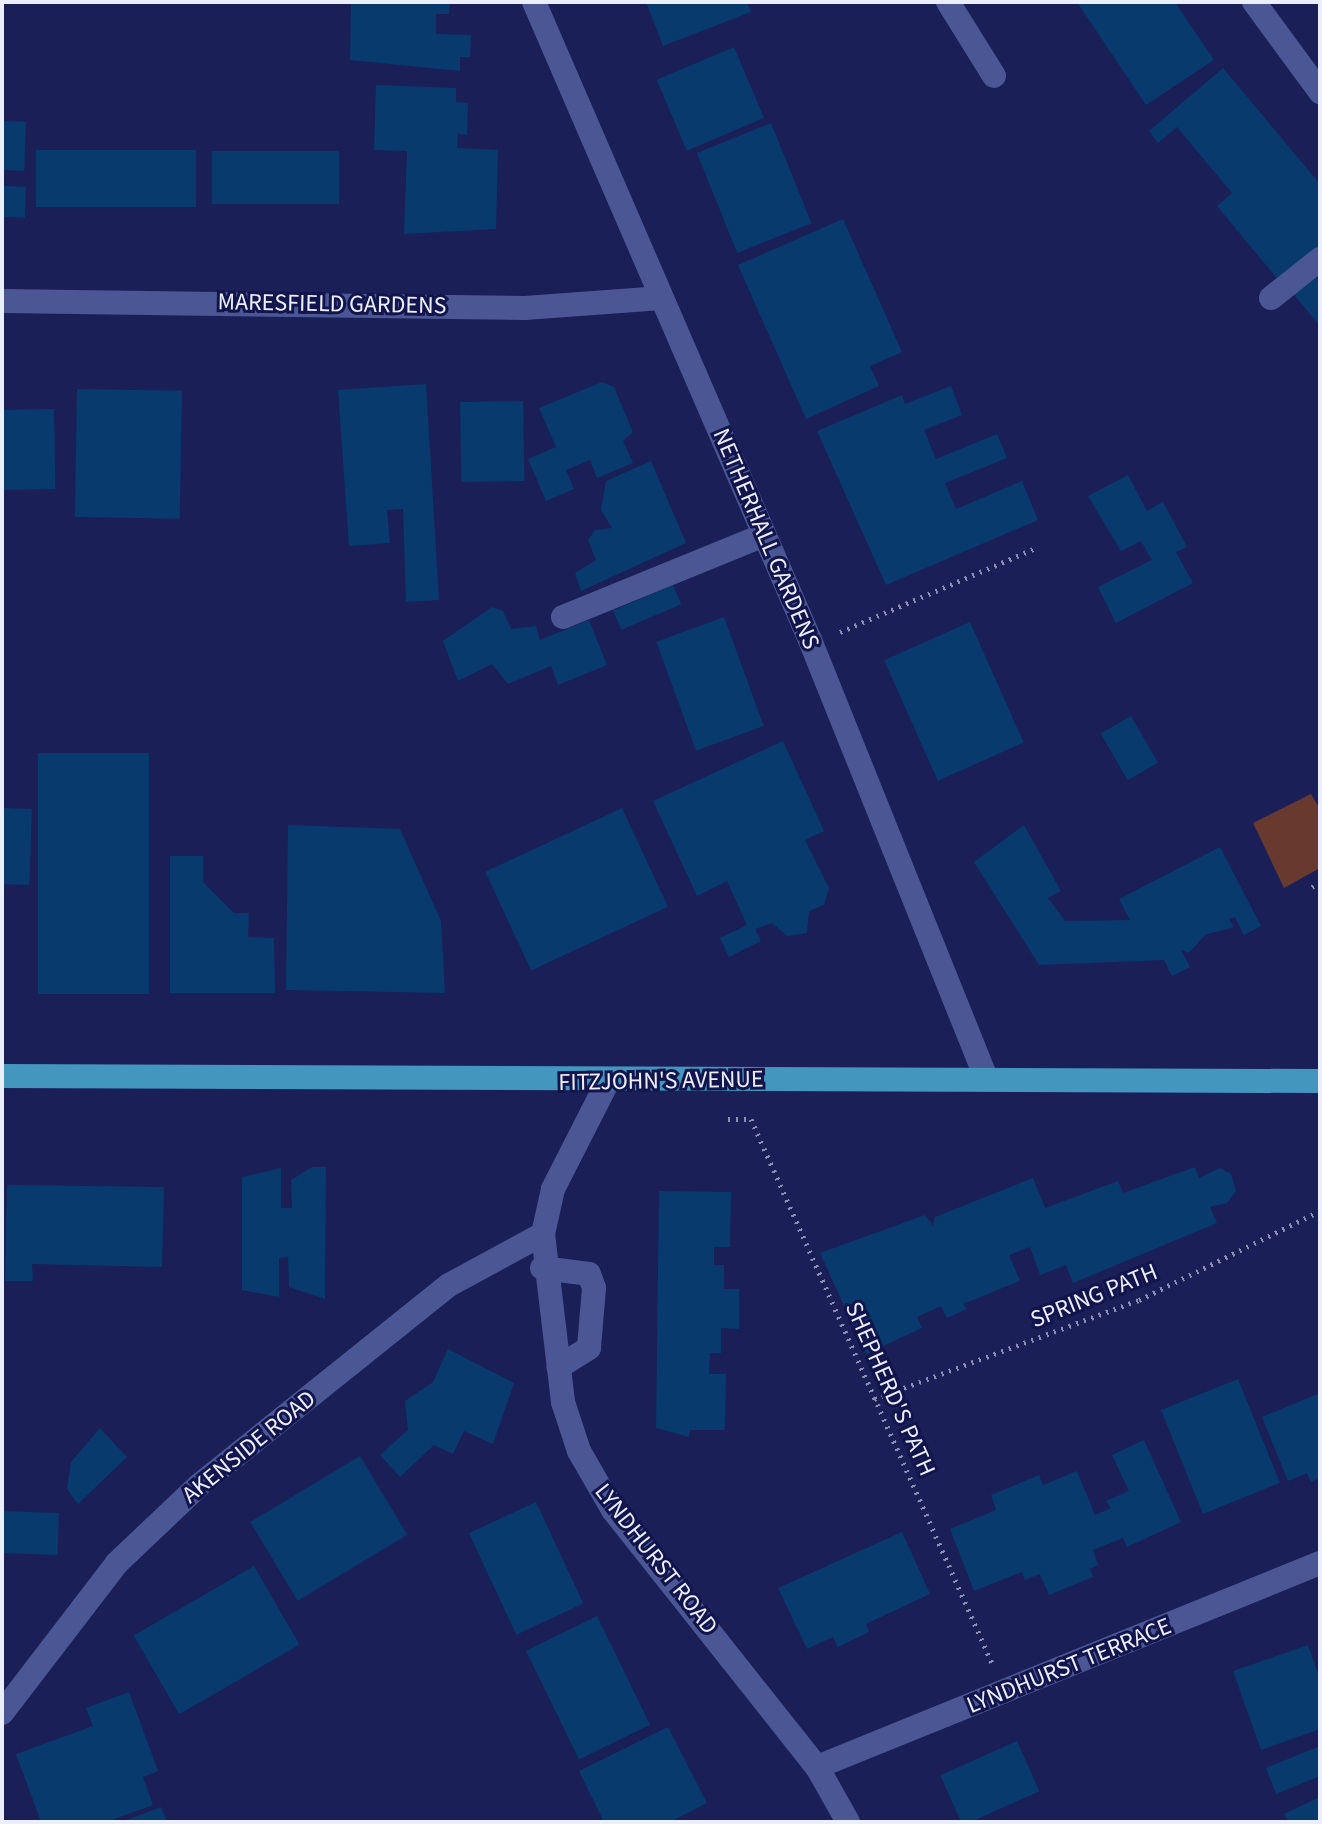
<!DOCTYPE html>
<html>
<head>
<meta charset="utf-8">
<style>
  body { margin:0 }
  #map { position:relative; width:1322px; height:1824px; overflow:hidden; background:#1a1f58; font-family:"Source Sans 3",sans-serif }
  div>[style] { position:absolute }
  .green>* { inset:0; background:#68392e }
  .building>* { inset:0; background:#083a6d; transform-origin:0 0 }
  .path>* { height:5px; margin-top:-2.5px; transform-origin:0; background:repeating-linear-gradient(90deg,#8b90b2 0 2px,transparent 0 8px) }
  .minor>* { height:24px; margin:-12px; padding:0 12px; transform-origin:12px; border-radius:12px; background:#4b5795 }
  .major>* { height:24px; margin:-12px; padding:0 12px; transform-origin:12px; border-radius:12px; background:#4396be }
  span { translate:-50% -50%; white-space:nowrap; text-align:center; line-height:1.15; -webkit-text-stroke:6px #12144c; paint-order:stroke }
  .street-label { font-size:24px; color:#eaeefd }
  .frame { position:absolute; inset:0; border:4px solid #eaeefd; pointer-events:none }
</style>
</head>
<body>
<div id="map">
  <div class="green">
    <div style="clip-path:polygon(1311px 794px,1320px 809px,1320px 868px,1284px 888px,1253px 823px)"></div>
  </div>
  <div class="building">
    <div style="clip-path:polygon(351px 2px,450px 2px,449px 14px,436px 14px,436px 34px,471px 35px,470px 57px,460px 57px,460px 71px,350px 60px)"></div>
    <div style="clip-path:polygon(646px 2px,747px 2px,751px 12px,663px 46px)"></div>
    <div style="clip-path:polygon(1077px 2px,1175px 2px,1214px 60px,1146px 105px)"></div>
    <div style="left:734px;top:47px;width:77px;height:84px;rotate:67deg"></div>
    <div style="clip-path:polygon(1223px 68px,1320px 184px,1320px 248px,1280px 282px,1217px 206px,1232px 193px,1177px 127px,1158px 143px,1149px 131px)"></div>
    <div style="clip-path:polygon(376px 85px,456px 88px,456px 102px,468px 103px,467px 135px,458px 134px,457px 148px,498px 150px,496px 229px,404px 234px,407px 151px,374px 150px)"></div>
    <div style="left:2px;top:121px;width:24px;height:49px;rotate:2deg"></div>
    <div style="left:771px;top:123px;width:108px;height:80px;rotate:68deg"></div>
    <div style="left:196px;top:150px;width:57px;height:160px;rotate:90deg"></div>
    <div style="left:212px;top:151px;width:127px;height:53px"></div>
    <div style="left:2px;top:186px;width:24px;height:31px;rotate:2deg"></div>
    <div style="clip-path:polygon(843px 219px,902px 352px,870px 366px,879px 386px,806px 419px,738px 265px)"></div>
    <div style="clip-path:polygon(1320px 267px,1320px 326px,1291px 291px)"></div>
    <div style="clip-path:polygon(602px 382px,614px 387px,633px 432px,623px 441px,633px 463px,597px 478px,590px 460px,566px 470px,574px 489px,546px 501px,528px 459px,556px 447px,539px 408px)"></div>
    <div style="clip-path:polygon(426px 384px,439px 600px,406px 602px,403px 509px,387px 510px,390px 543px,349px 546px,338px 390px)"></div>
    <div style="clip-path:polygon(951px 386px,962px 415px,924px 430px,936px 459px,997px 434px,1007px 458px,945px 483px,956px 509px,1022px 481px,1038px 520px,886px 585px,817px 431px,902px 395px,905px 404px)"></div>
    <div style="left:77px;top:389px;width:105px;height:128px;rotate:1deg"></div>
    <div style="left:523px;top:401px;width:80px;height:63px;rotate:89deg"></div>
    <div style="left:54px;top:409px;width:80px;height:52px;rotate:89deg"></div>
    <div style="clip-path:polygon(651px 461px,686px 543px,581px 591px,575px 573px,596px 560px,588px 540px,595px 530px,612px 528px,601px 510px,606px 481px)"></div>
    <div style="clip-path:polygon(1128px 475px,1147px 511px,1163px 502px,1187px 547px,1176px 552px,1193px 583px,1116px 623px,1098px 587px,1152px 560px,1141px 541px,1121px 551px,1088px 496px)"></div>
    <div style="left:673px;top:585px;width:21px;height:65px;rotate:67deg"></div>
    <div style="clip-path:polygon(492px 607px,503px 611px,511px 629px,536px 626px,540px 640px,589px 620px,607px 665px,558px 685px,551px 666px,508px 684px,492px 664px,458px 681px,443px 641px)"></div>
    <div style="left:724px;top:617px;width:116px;height:72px;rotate:70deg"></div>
    <div style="left:970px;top:622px;width:132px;height:94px;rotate:66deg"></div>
    <div style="left:1131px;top:716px;width:54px;height:35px;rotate:60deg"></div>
    <div style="clip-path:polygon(783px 741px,824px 831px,805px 840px,829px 888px,824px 905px,809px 911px,807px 933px,787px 936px,772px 923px,755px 929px,761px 941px,729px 957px,720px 938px,747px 925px,727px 881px,697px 896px,653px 801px)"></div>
    <div style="left:38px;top:753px;width:111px;height:241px"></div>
    <div style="left:2px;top:808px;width:30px;height:76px;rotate:2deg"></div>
    <div style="left:622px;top:808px;width:109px;height:151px;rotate:65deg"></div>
    <div style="clip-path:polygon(288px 825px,400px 829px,441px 921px,445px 993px,286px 990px)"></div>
    <div style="clip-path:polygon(1024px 825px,1061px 891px,1048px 898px,1065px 921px,1130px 920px,1119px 899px,1220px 847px,1261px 926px,1244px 935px,1235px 917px,1229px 919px,1234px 927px,1205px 935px,1189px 953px,1181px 950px,1190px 967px,1172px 976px,1164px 960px,1039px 965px,974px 862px)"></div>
    <div style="clip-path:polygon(170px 856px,203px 856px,203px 882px,234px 913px,249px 913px,248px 937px,274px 938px,275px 993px,170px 993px)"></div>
    <div style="clip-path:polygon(312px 1167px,326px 1167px,325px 1299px,289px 1287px,288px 1257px,279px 1258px,279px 1297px,242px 1290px,242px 1177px,281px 1168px,281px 1208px,292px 1208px,291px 1180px)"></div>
    <div style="clip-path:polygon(1195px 1167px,1199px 1178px,1220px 1168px,1231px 1174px,1236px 1191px,1227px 1203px,1210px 1207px,1217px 1223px,1073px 1283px,1066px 1265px,1040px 1275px,1030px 1247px,1009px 1255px,1020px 1281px,963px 1304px,967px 1309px,947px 1318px,941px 1306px,917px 1317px,922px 1328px,866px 1354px,820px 1253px,925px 1215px,933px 1226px,935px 1217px,1033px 1178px,1045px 1208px,1118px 1181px,1123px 1193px)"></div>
    <div style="clip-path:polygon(7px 1185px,164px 1187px,162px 1267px,32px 1264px,33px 1281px,5px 1281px)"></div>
    <div style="clip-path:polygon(659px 1191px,731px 1192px,730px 1247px,714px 1247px,714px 1265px,724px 1265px,724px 1289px,739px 1289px,739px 1329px,721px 1328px,721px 1353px,710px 1353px,709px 1374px,726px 1374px,725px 1430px,690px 1430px,689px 1437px,656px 1428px)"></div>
    <div style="clip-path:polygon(448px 1349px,514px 1383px,493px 1444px,464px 1431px,453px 1454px,434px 1445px,400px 1477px,380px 1455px,408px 1430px,405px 1401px,433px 1382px)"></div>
    <div style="left:1238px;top:1379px;width:112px;height:83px;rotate:68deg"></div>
    <div style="clip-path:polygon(1320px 1393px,1320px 1478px,1311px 1482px,1307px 1473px,1288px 1481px,1262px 1417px)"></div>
    <div style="clip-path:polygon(100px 1428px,127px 1457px,78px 1504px,67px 1489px,71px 1462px)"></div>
    <div style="clip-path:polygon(1144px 1440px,1181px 1522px,1127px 1547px,1123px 1538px,1093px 1550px,1098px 1565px,1090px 1569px,1093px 1577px,1049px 1595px,1040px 1574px,1025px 1580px,1022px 1572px,974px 1591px,950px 1529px,996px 1510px,991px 1495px,1039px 1475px,1043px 1485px,1077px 1471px,1095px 1515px,1111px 1508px,1106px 1501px,1129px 1491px,1112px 1455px)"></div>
    <div style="left:360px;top:1456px;width:92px;height:128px;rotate:59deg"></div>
    <div style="left:536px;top:1502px;width:112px;height:74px;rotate:65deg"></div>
    <div style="left:2px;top:1511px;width:57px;height:42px;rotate:2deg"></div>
    <div style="clip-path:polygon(902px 1532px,930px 1594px,866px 1624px,869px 1632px,838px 1647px,833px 1637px,807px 1649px,778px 1588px)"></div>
    <div style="left:254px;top:1566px;width:91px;height:139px;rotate:60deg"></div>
    <div style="left:597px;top:1616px;width:121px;height:79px;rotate:64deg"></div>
    <div style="clip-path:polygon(1308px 1645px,1320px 1679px,1320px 1729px,1261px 1750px,1233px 1671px)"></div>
    <div style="clip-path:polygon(129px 1692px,158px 1771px,143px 1777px,153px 1805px,106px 1822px,41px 1822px,16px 1754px,93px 1726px,86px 1708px)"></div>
    <div style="clip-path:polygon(668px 1727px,707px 1803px,670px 1822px,604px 1822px,579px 1771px)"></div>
    <div style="left:1017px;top:1741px;width:55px;height:84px;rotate:66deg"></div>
    <div style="clip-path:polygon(1320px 1746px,1320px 1776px,1276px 1794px,1266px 1768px)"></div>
    <div style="clip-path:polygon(1320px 1797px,1320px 1822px,1288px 1822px,1284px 1814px)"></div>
    <div style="clip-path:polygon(161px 1807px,167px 1822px,122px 1822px)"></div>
  </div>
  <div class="path">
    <div style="left:840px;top:632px;width:215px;rotate:-23.2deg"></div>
    <div style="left:1312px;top:887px;width:9px;rotate:-32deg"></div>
    <div style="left:728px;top:1119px;width:23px"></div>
    <div style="left:751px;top:1119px;width:595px;rotate:66.11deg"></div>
    <div style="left:874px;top:1399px;width:283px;rotate:-20.5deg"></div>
    <div style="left:1139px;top:1300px;width:202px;rotate:-26.2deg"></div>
  </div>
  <div class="minor">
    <div style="left:534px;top:2px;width:695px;rotate:66.61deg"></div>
    <div style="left:810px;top:640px;width:474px;rotate:68.1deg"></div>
    <div style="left:948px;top:2px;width:87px;rotate:58.1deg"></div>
    <div style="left:1254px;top:2px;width:112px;rotate:53.7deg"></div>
    <div style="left:1271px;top:298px;width:63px;rotate:-38.5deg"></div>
    <div style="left:2px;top:301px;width:523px;rotate:0.77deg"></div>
    <div style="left:525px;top:308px;width:137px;rotate:-4.2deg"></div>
    <div style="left:563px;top:617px;width:217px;rotate:-22.2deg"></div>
    <div style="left:607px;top:1083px;width:119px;rotate:117deg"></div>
    <div style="left:553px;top:1189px;width:46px;rotate:102.5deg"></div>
    <div style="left:543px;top:1234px;width:169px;rotate:83.2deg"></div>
    <div style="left:563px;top:1402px;width:52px;rotate:71.9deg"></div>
    <div style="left:579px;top:1451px;width:68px;rotate:60deg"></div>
    <div style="left:613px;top:1510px;width:328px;rotate:51.6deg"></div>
    <div style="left:817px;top:1767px;width:63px;rotate:60.6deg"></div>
    <div style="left:542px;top:1268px;width:47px;rotate:7.3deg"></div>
    <div style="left:589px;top:1274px;width:15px;rotate:70deg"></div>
    <div style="left:594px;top:1288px;width:60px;rotate:94.8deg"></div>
    <div style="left:589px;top:1348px;width:36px;rotate:148deg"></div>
    <div style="left:2px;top:1713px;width:189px;rotate:-52.5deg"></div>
    <div style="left:117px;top:1563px;width:112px;rotate:-43.5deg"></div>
    <div style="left:198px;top:1486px;width:322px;rotate:-38.7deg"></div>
    <div style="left:449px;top:1285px;width:107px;rotate:-28.5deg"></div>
    <div style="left:817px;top:1767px;width:543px;rotate:-22.08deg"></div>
  </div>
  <div class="major">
    <div style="left:2px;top:1076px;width:1318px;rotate:0.22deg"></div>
  </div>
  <div class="street-label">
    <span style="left:332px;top:304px;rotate:1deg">MARESFIELD GARDENS</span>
    <span style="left:766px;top:539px;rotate:67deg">NETHERHALL GARDENS</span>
    <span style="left:661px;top:1081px;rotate:-1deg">FITZJOHN'S AVENUE</span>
    <span style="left:1094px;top:1296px;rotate:-22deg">SPRING PATH</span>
    <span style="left:890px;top:1389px;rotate:66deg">SHEPHERD'S PATH</span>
    <span style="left:249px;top:1447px;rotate:-39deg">AKENSIDE ROAD</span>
    <span style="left:656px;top:1559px;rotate:52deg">LYNDHURST ROAD</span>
    <span style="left:1069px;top:1666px;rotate:-22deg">LYNDHURST TERRACE</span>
  </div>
  <div class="frame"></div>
</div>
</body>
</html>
